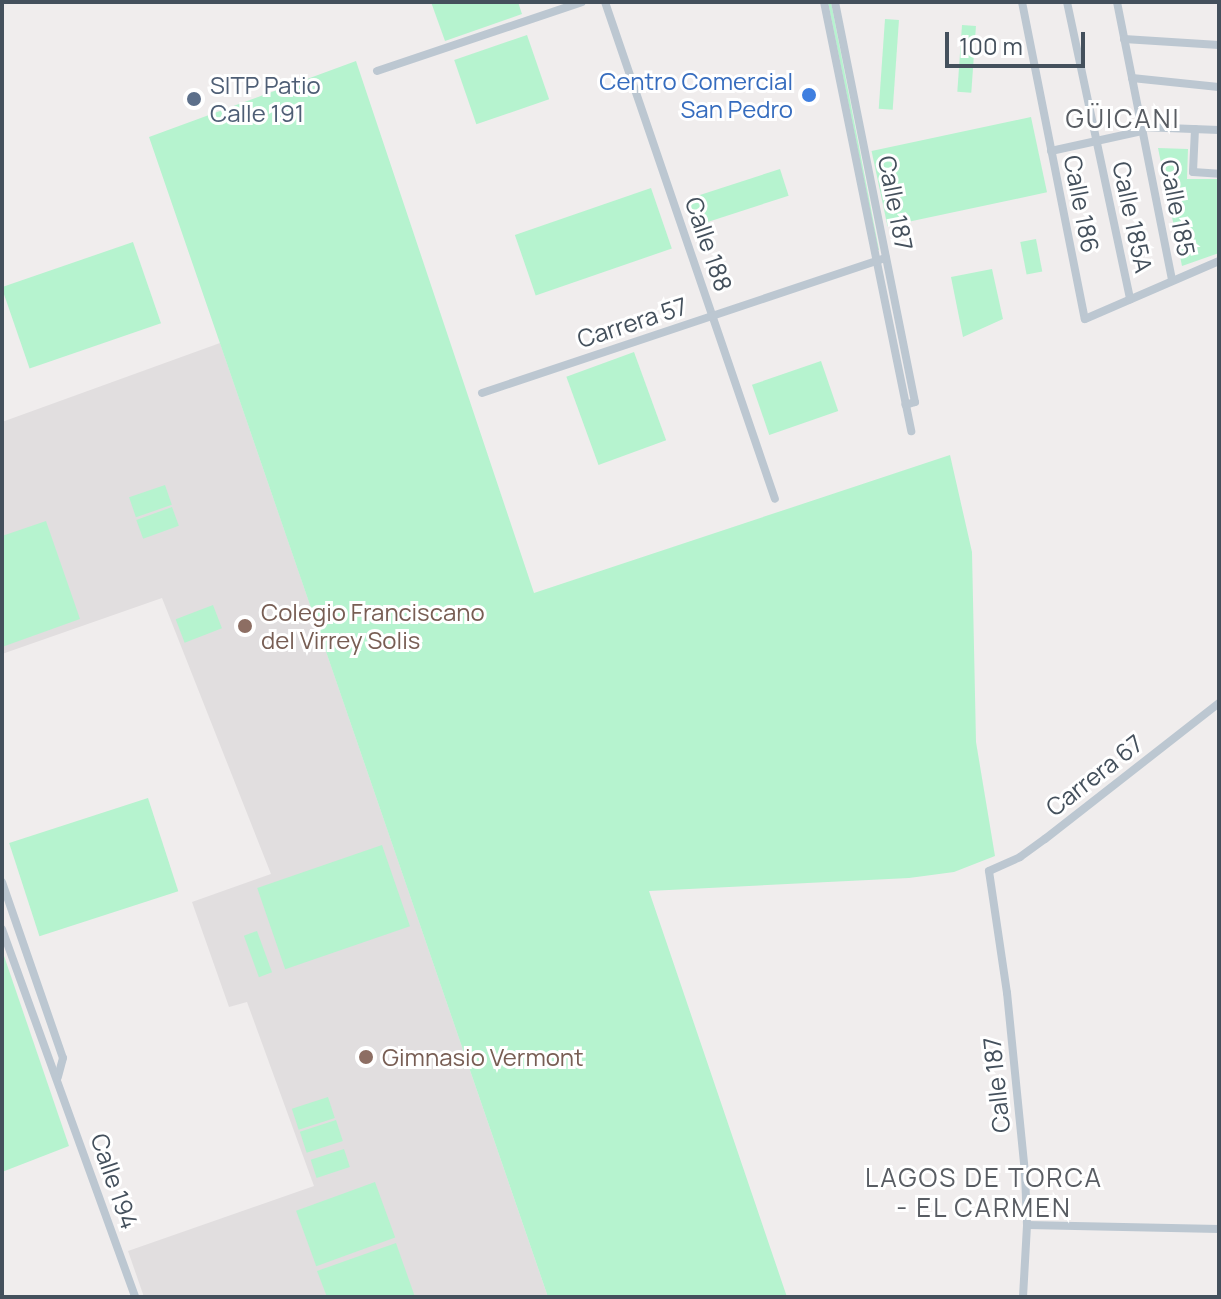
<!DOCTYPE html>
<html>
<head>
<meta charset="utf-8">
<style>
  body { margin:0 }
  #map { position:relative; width:1221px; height:1299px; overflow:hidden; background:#f0eded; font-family:Manrope,sans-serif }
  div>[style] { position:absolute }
  .education>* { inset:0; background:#e1dedf }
  .green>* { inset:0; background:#b6f3cf; transform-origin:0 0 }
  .minor>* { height:8px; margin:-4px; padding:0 4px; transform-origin:4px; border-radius:4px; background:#bcc7d1 }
  .dots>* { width:22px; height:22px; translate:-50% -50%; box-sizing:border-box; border:4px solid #fff; border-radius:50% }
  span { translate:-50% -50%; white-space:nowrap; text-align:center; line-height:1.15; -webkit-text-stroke:6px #fff; paint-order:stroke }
  .shop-label { font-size:24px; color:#366cbe }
  .right { translate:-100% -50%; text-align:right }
  .service-label { font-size:24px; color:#4e5e75 }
  .left { translate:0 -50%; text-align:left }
  .street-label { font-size:24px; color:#44505c }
  .education-label { font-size:24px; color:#785e54 }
  .neighbourhood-label { font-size:26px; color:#595d63; letter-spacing:2px }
  .frame { position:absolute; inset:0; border:4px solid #44505c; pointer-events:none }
  .scale { position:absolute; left:945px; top:32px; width:140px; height:36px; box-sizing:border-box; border:4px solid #44505c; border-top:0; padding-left:10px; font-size:24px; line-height:28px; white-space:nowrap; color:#44505c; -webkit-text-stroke:6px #fff; paint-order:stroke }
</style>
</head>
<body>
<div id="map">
  <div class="education">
    <div style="clip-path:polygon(220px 343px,548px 1297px,144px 1297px,128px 1251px,314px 1186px,247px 1002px,229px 1007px,192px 902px,271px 874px,162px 598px,2px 654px,2px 422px)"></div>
  </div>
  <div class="green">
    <div style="clip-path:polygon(431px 2px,518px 2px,522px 14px,445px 41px)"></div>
    <div style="clip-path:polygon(828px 2px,831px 2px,879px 250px,878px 250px)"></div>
    <div style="left:885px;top:19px;width:14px;height:90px;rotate:4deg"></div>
    <div style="left:962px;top:25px;width:14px;height:67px;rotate:4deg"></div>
    <div style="left:527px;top:35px;width:68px;height:77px;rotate:71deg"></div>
    <div style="clip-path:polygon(356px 61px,534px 593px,950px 455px,972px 552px,976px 742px,995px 856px,954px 872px,909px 878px,649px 891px,787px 1297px,548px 1297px,149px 137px)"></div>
    <div style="left:1031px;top:117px;width:77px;height:163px;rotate:78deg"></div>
    <div style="clip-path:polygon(1158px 148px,1188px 149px,1187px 179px,1219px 179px,1219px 253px,1182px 266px)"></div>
    <div style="left:780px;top:169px;width:28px;height:98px;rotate:72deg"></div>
    <div style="left:651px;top:188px;width:64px;height:144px;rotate:71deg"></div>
    <div style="left:1036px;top:239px;width:33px;height:16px;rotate:79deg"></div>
    <div style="left:133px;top:242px;width:86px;height:139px;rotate:71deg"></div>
    <div style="clip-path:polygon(992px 269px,1003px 319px,963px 337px,951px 277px)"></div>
    <div style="left:634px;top:352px;width:94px;height:72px;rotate:70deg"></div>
    <div style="left:821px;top:361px;width:53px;height:73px;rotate:71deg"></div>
    <div style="left:165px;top:485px;width:21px;height:38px;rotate:71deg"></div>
    <div style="left:172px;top:507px;width:20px;height:38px;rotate:70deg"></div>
    <div style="clip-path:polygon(46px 521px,80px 619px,2px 647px,2px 536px)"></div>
    <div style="left:213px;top:605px;width:25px;height:40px;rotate:69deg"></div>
    <div style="left:148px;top:798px;width:98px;height:146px;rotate:72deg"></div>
    <div style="left:382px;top:845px;width:86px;height:132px;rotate:71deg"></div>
    <div style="left:257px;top:931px;width:44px;height:14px;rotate:70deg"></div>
    <div style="clip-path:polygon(2px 950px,69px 1146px,2px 1172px)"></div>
    <div style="left:328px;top:1097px;width:22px;height:38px;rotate:72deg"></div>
    <div style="left:336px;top:1120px;width:22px;height:38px;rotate:72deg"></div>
    <div style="left:344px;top:1149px;width:19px;height:35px;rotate:72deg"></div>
    <div style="left:375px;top:1182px;width:59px;height:84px;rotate:70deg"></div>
    <div style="clip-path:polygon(396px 1243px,415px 1297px,327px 1297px,317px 1271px)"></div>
  </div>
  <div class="minor">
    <div style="left:605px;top:2px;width:525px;rotate:71.12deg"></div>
    <div style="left:824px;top:2px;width:438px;rotate:78.5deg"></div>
    <div style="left:835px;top:2px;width:408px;rotate:78.7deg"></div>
    <div style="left:915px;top:402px;width:10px;rotate:163deg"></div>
    <div style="left:1022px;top:2px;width:323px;rotate:78.8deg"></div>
    <div style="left:1085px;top:319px;width:146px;rotate:-23.4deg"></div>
    <div style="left:1067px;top:2px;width:304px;rotate:78deg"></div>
    <div style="left:1117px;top:2px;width:284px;rotate:78.8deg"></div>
    <div style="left:1124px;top:39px;width:95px;rotate:3.6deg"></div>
    <div style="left:377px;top:71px;width:216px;rotate:-18.6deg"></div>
    <div style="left:1132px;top:78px;width:87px;rotate:5.9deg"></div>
    <div style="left:1141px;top:127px;width:78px;rotate:2.2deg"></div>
    <div style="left:1195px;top:129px;width:43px;rotate:92.7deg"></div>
    <div style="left:1193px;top:172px;width:26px;rotate:4deg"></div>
    <div style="left:1051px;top:151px;width:93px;rotate:-12.4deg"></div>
    <div style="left:482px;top:393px;width:426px;rotate:-18.5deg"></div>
    <div style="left:2px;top:882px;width:186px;rotate:70.9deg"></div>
    <div style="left:63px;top:1058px;width:20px;rotate:105deg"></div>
    <div style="left:2px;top:929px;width:391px;rotate:70.1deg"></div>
    <div style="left:1027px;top:1225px;width:192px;rotate:1.2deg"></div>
    <div style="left:1023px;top:1297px;width:72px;rotate:-86.8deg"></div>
    <div style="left:1027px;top:1225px;width:52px;rotate:-92.2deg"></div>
    <div style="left:1025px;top:1173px;width:181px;rotate:-95.7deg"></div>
    <div style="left:1007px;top:993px;width:123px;rotate:-98.4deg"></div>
    <div style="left:989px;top:871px;width:34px;rotate:-24deg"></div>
    <div style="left:1020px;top:857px;width:31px;rotate:-36deg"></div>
    <div style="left:1045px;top:839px;width:221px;rotate:-38deg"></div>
  </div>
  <div class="dots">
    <div style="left:809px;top:95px;background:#3f7fe0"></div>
    <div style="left:194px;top:99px;background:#5c6f8a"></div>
    <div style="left:245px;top:626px;background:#8d6e63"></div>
    <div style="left:366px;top:1057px;background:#8d6e63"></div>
  </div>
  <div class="shop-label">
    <span class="right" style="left:793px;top:95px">Centro Comercial<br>San Pedro</span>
  </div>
  <div class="service-label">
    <span class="left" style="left:210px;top:99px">SITP Patio<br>Calle 191</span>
  </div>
  <div class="street-label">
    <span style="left:896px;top:203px;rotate:79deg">Calle 187</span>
    <span style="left:1082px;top:204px;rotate:79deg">Calle 186</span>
    <span style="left:1178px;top:208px;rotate:79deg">Calle 185</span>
    <span style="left:1133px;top:217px;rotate:78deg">Calle 185A</span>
    <span style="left:709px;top:244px;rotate:71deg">Calle 188</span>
    <span style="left:632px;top:322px;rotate:-18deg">Carrera 57</span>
    <span style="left:1094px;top:775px;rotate:-38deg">Carrera 67</span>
    <span style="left:996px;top:1085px;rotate:-96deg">Calle 187</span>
    <span style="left:115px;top:1181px;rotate:71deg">Calle 194</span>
  </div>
  <div class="education-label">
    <span class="left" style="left:261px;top:626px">Colegio Franciscano<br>del Virrey Solis</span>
    <span class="left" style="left:382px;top:1057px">Gimnasio Vermont</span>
  </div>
  <div class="neighbourhood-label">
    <span style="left:1123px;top:119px">GÜICANI</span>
    <span style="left:984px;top:1193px">LAGOS DE TORCA<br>- EL CARMEN</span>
  </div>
  <div class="frame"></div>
  <div class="scale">100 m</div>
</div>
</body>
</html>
